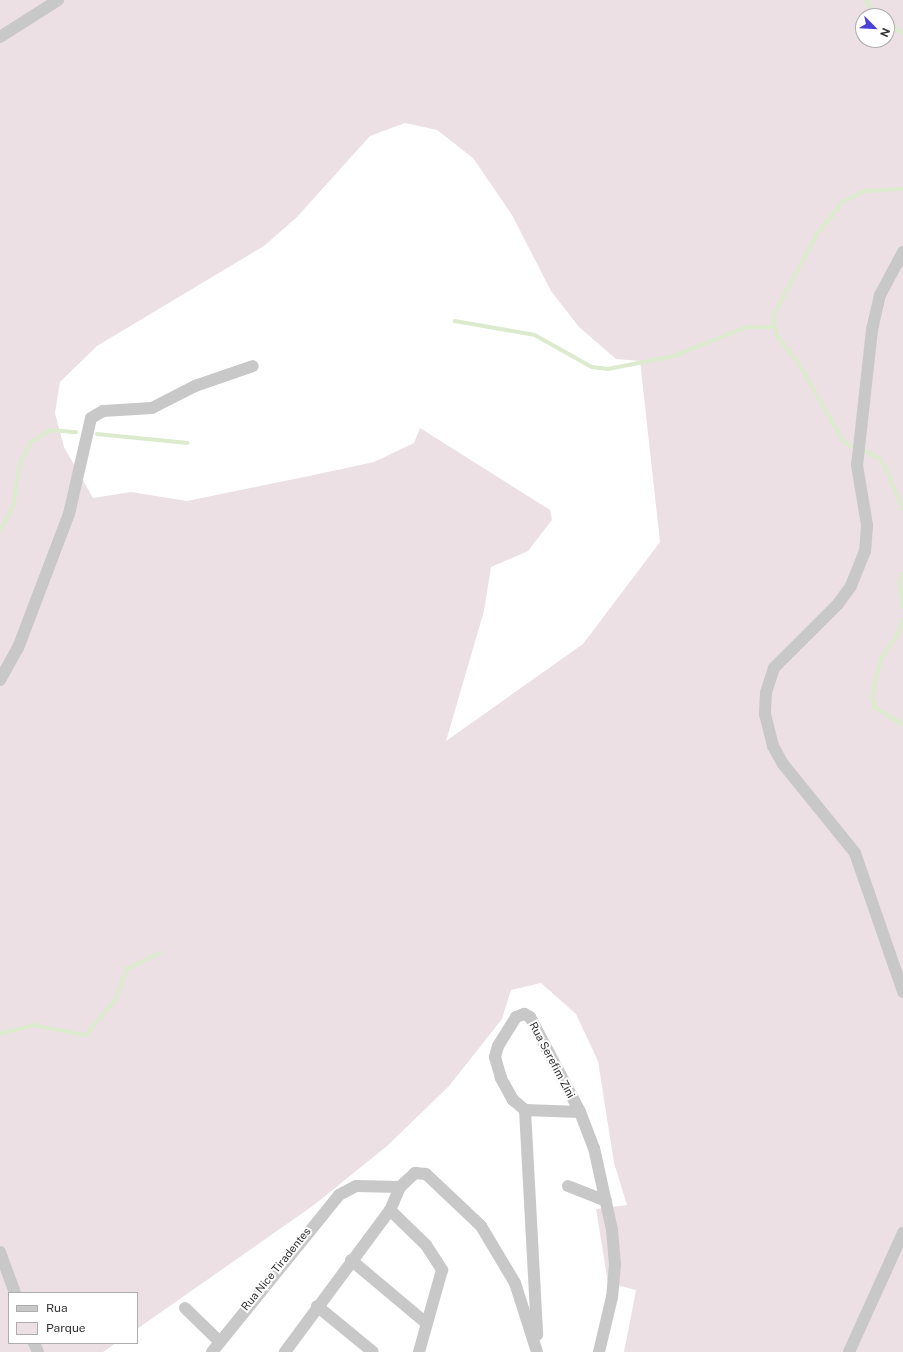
<!DOCTYPE html>
<html>
<head>
<meta charset="utf-8">
<style>
  body { margin:0 }
  #map { position:relative; width:903px; height:1352px; overflow:hidden; background:#fff; font-family:"Public Sans",sans-serif }
  div>[style] { position:absolute }
  .green>* { inset:0; background:#ece0e5 }
  .stream>* { height:3.5px; margin:-1.75px; padding:0 1.75px; transform-origin:1.75px; border-radius:1.75px; background:#dcebce }
  .minor>* { height:12px; margin:-6px; padding:0 6px; transform-origin:6px; border-radius:6px; background:#c8c8c8 }
  span { translate:-50% -50%; white-space:nowrap; text-align:center; line-height:1.15; -webkit-text-stroke:4px #fff; paint-order:stroke }
  .street-label { font-size:11px; color:#313131 }
  .legend { position:absolute; left:8px; top:1292px; width:130px; height:52px; box-sizing:border-box; background:#fff; border:1px solid #adadad; margin:0; padding:5px 7px; list-style:none; font-size:12px; color:#313131 }
  .legend li { display:flex; align-items:center; gap:8px; height:20px }
  .legend b { width:20px; border:1px solid #adadad }
  .north { position:absolute; left:855px; top:8px; width:40px; height:40px; box-sizing:border-box; background:#fff; border:1px solid #adadad; border-radius:50%; rotate:114deg; font-size:11px; font-weight:700; line-height:16px; text-align:center; color:#313131 }
  .north::after { content:''; display:block; margin:auto; width:14px; height:18px; background:#4a41d9; clip-path:polygon(50% 0,100% 100%,50% 72%,0 100%) }
</style>
</head>
<body>
<div id="map">
  <div class="green">
    <div style="clip-path:polygon(evenodd,0 0,903px 0,903px 1352px,624px 1352px,636px 1290px,608px 1283px,596px 1209px,627px 1205px,614px 1163px,598px 1061px,576px 1014px,541px 983px,511px 990px,502px 1019px,449px 1086px,387px 1146px,314px 1205px,137px 1329px,137px 1293px,9px 1293px,9px 1343px,116px 1343px,103px 1352px,0 1352px,0 0,863px 16px,887px 16px,887px 40px,863px 40px,863px 16px,0 0,405px 123px,437px 130px,473px 158px,512px 215px,551px 291px,579px 327px,616px 359px,640px 361px,660px 542px,583px 644px,446px 741px,484px 611px,491px 567px,528px 551px,552px 520px,550px 510px,420px 428px,414px 443px,374px 462px,309px 476px,187px 501px,131px 492px,93px 498px,64px 447px,55px 413px,60px 382px,97px 346px,264px 246px,297px 217px,370px 136px,405px 123px)"></div>
  </div>
  <div class="stream">
    <div style="left:866px;top:0;width:19px;rotate:55deg"></div>
    <div style="left:887px;top:23px;width:19px;rotate:32deg"></div>
    <div style="left:455px;top:321px;width:81px;rotate:9.9deg"></div>
    <div style="left:535px;top:335px;width:65px;rotate:29.3deg"></div>
    <div style="left:592px;top:367px;width:16px;rotate:7deg"></div>
    <div style="left:608px;top:369px;width:67px;rotate:-11.1deg"></div>
    <div style="left:674px;top:356px;width:79px;rotate:-21.7deg"></div>
    <div style="left:747px;top:327px;width:26px"></div>
    <div style="left:97px;top:434px;width:91px;rotate:5.6deg"></div>
    <div style="left:851px;top:447px;width:10px;rotate:-143deg"></div>
    <div style="left:843px;top:441px;width:86px;rotate:-119.8deg"></div>
    <div style="left:800px;top:366px;width:40px;rotate:-127deg"></div>
    <div style="left:776px;top:334px;width:18px;rotate:-99deg"></div>
    <div style="left:773px;top:316px;width:91px;rotate:-61.7deg"></div>
    <div style="left:816px;top:236px;width:43px;rotate:-51.5deg"></div>
    <div style="left:843px;top:202px;width:25px;rotate:-27deg"></div>
    <div style="left:865px;top:191px;width:38px;rotate:-3deg"></div>
    <div style="left:863px;top:450px;width:18px;rotate:27deg"></div>
    <div style="left:879px;top:458px;width:10px;rotate:53deg"></div>
    <div style="left:885px;top:466px;width:46px;rotate:66.8deg"></div>
    <div style="left:0;top:531px;width:27px;rotate:-62deg"></div>
    <div style="left:13px;top:507px;width:45px;rotate:-81deg"></div>
    <div style="left:20px;top:463px;width:24px;rotate:-62deg"></div>
    <div style="left:31px;top:442px;width:23px;rotate:-31deg"></div>
    <div style="left:51px;top:430px;width:25px;rotate:5deg"></div>
    <div style="left:903px;top:574px;width:9px;rotate:108deg"></div>
    <div style="left:900px;top:583px;width:24px;rotate:83deg"></div>
    <div style="left:903px;top:620px;width:16px;rotate:108deg"></div>
    <div style="left:898px;top:635px;width:28px;rotate:125deg"></div>
    <div style="left:882px;top:658px;width:40px;rotate:104.4deg"></div>
    <div style="left:872px;top:697px;width:12px;rotate:70deg"></div>
    <div style="left:876px;top:708px;width:31px;rotate:31deg"></div>
    <div style="left:0;top:1034px;width:34px;rotate:-15deg"></div>
    <div style="left:33px;top:1025px;width:54px;rotate:10.7deg"></div>
    <div style="left:86px;top:1035px;width:47px;rotate:-50.2deg"></div>
    <div style="left:116px;top:999px;width:32px;rotate:-70deg"></div>
    <div style="left:127px;top:969px;width:37px;rotate:-26deg"></div>
  </div>
  <div class="minor">
    <div style="left:0;top:37px;width:69px;rotate:-32.5deg"></div>
    <div style="left:903px;top:252px;width:49px;rotate:118.1deg"></div>
    <div style="left:880px;top:295px;width:36px;rotate:103deg"></div>
    <div style="left:872px;top:330px;width:136px;rotate:96.3deg"></div>
    <div style="left:857px;top:465px;width:61px;rotate:80.5deg"></div>
    <div style="left:867px;top:525px;width:26px;rotate:94deg"></div>
    <div style="left:865px;top:551px;width:38px;rotate:112deg"></div>
    <div style="left:851px;top:586px;width:22px;rotate:126deg"></div>
    <div style="left:838px;top:604px;width:91px;rotate:135deg"></div>
    <div style="left:774px;top:668px;width:26px;rotate:108deg"></div>
    <div style="left:766px;top:693px;width:21px;rotate:93deg"></div>
    <div style="left:765px;top:714px;width:33px;rotate:76deg"></div>
    <div style="left:773px;top:746px;width:21px;rotate:61deg"></div>
    <div style="left:783px;top:764px;width:114px;rotate:51deg"></div>
    <div style="left:855px;top:853px;width:147px;rotate:70.9deg"></div>
    <div style="left:0;top:680px;width:37px;rotate:-61deg"></div>
    <div style="left:18px;top:648px;width:143px;rotate:-69.2deg"></div>
    <div style="left:69px;top:514px;width:98px;rotate:-77.1deg"></div>
    <div style="left:91px;top:418px;width:14px;rotate:-30deg"></div>
    <div style="left:103px;top:411px;width:49px;rotate:-3.5deg"></div>
    <div style="left:152px;top:408px;width:48px;rotate:-27.1deg"></div>
    <div style="left:195px;top:386px;width:61px;rotate:-19deg"></div>
    <div style="left:525px;top:1110px;width:225px;rotate:86.9deg"></div>
    <div style="left:580px;top:1112px;width:55px;rotate:-177.9deg"></div>
    <div style="left:525px;top:1110px;width:16px;rotate:-140deg"></div>
    <div style="left:513px;top:1100px;width:25px;rotate:-119deg"></div>
    <div style="left:501px;top:1078px;width:22px;rotate:-106deg"></div>
    <div style="left:495px;top:1057px;width:11px;rotate:-75deg"></div>
    <div style="left:498px;top:1046px;width:34px;rotate:-58deg"></div>
    <div style="left:516px;top:1017px;width:9px;rotate:-21deg"></div>
    <div style="left:524px;top:1014px;width:7px;rotate:27deg"></div>
    <div style="left:530px;top:1017px;width:107px;rotate:62.2deg"></div>
    <div style="left:580px;top:1112px;width:39px;rotate:69deg"></div>
    <div style="left:594px;top:1148px;width:84px;rotate:77.6deg"></div>
    <div style="left:612px;top:1230px;width:34px;rotate:85deg"></div>
    <div style="left:615px;top:1264px;width:33px;rotate:95deg"></div>
    <div style="left:612px;top:1297px;width:57px;rotate:103.3deg"></div>
    <div style="left:568px;top:1186px;width:41px;rotate:21.5deg"></div>
    <div style="left:400px;top:1187px;width:21px;rotate:-43deg"></div>
    <div style="left:415px;top:1173px;width:11px;rotate:5deg"></div>
    <div style="left:426px;top:1174px;width:76px;rotate:43.4deg"></div>
    <div style="left:481px;top:1226px;width:66px;rotate:59.2deg"></div>
    <div style="left:515px;top:1283px;width:72px;rotate:72.3deg"></div>
    <div style="left:390px;top:1210px;width:50px;rotate:44.2deg"></div>
    <div style="left:426px;top:1245px;width:30px;rotate:57deg"></div>
    <div style="left:442px;top:1270px;width:85px;rotate:105.7deg"></div>
    <div style="left:0;top:1252px;width:44px;rotate:69.9deg"></div>
    <div style="left:351px;top:1260px;width:98px;rotate:40deg"></div>
    <div style="left:317px;top:1306px;width:72px;rotate:39.4deg"></div>
    <div style="left:185px;top:1308px;width:49px;rotate:44.2deg"></div>
    <div style="left:34px;top:1343px;width:10px;rotate:66deg"></div>
    <div style="left:212px;top:1352px;width:202px;rotate:-51deg"></div>
    <div style="left:339px;top:1195px;width:19px;rotate:-28deg"></div>
    <div style="left:356px;top:1186px;width:44px;rotate:1.3deg"></div>
    <div style="left:400px;top:1187px;width:25px;rotate:113deg"></div>
    <div style="left:390px;top:1210px;width:177px;rotate:126.5deg"></div>
    <div style="left:849px;top:1352px;width:131px;rotate:-65.6deg"></div>
  </div>
  <div class="street-label">
    <span style="left:552px;top:1060px;rotate:62deg">Rua Serefim Zini</span>
    <span style="left:276px;top:1269px;rotate:-51deg">Rua Nice Tiradentes</span>
  </div>
  <ul class="legend">
  <li><b style="height:5px;background:#c8c8c8"></b>Rua</li>
  <li><b style="height:11px;background:#ece0e5"></b>Parque</li>
  </ul>
  <div class="north">N</div>
</div>
</body>
</html>
